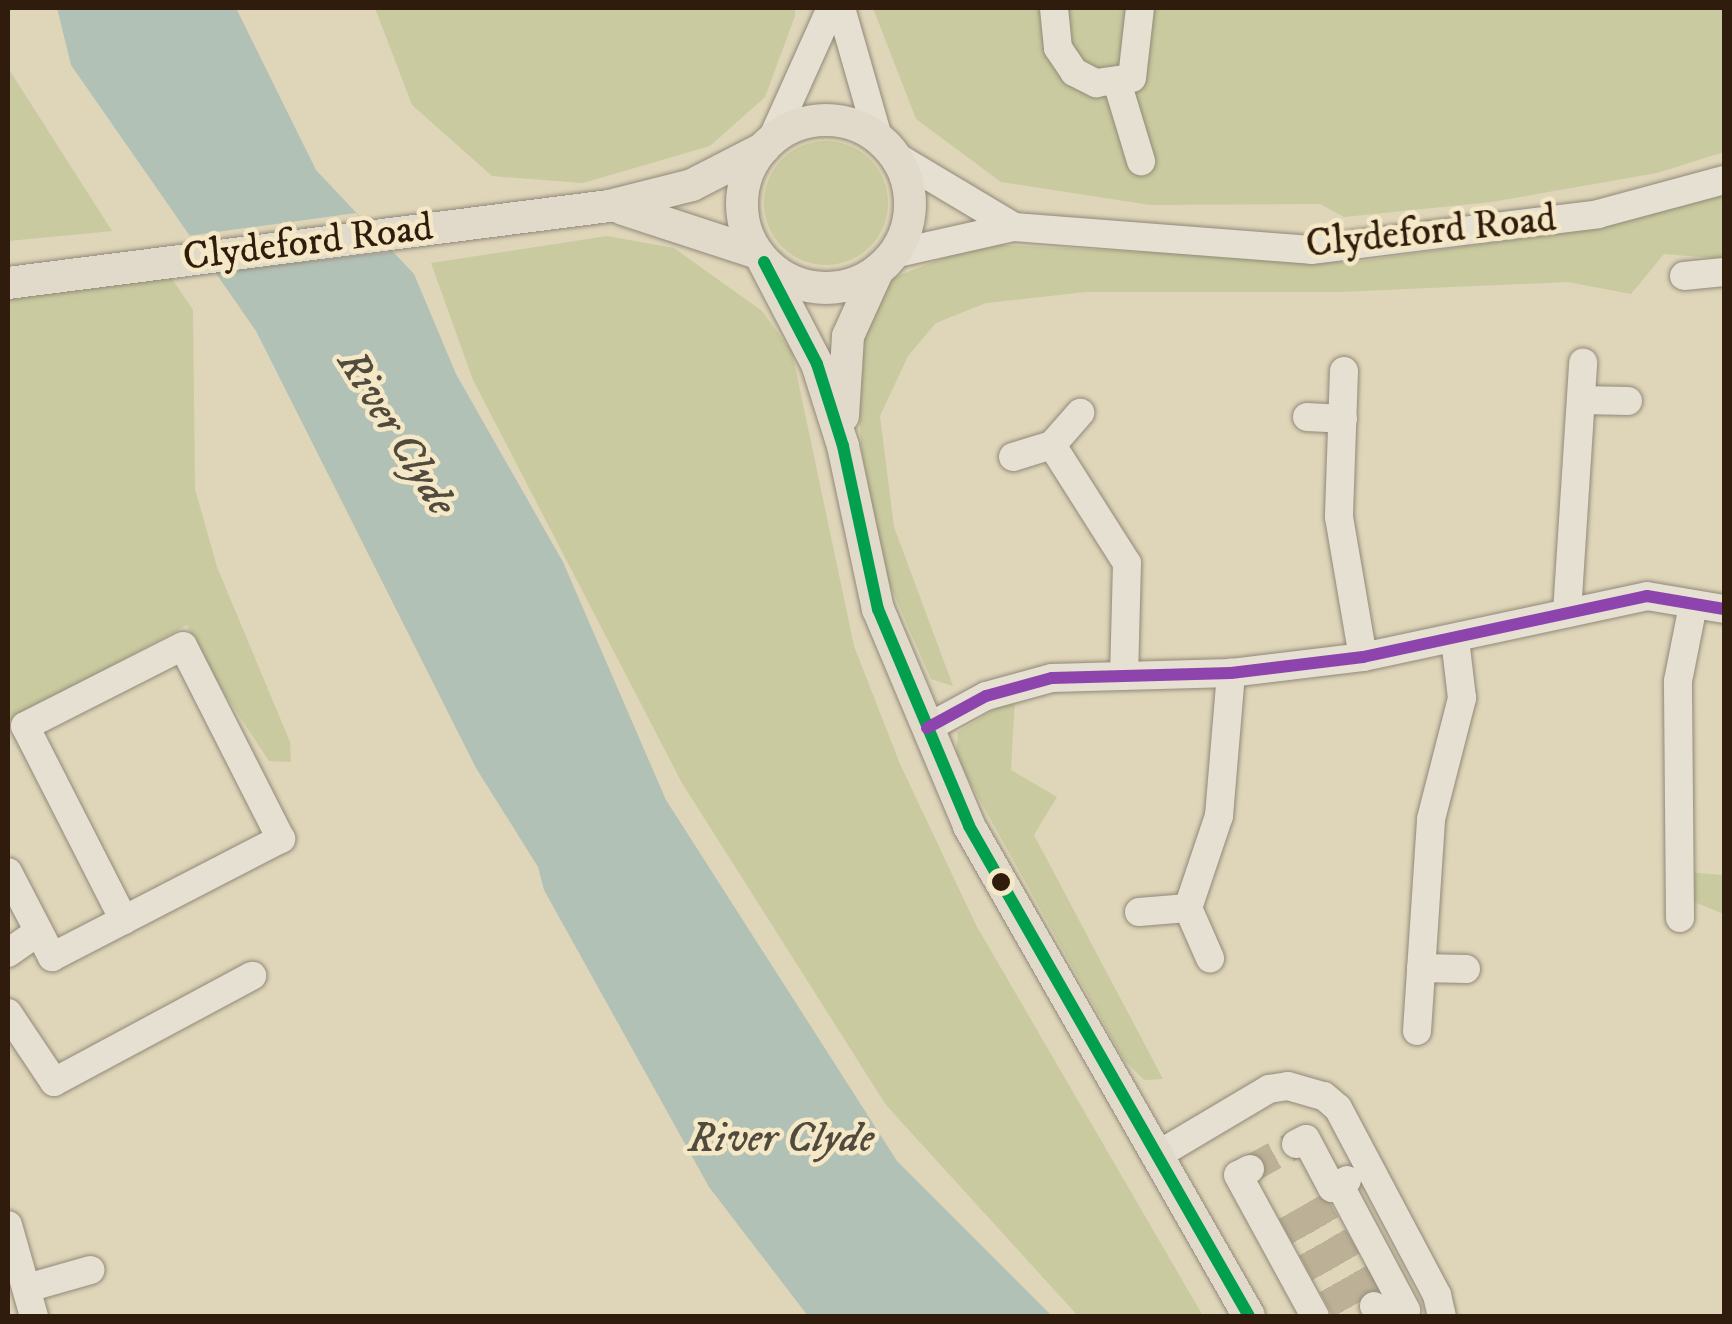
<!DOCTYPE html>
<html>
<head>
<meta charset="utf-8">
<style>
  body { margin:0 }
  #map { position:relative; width:1732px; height:1324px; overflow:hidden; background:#dfd5b9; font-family:"IM FELL DW Pica",serif }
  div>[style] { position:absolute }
  .green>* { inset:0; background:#c9ca9f }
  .round { border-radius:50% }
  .water>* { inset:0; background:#b2c1b5 }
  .pier>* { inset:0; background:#dfd5b9 }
  .minor-tunnel>* { height:28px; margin-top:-14px; transform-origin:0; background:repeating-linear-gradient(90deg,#bcb096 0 28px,transparent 0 42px) }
  .roads { filter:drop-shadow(0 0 2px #918978) drop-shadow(0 0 2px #918978) }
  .minor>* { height:28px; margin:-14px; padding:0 14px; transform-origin:14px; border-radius:14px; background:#e5e0d2 }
  .major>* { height:32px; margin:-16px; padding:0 16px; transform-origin:16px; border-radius:16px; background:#e1daca }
  .major>.ring { margin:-16px; padding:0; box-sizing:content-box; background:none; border:32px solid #e1daca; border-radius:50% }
  .bus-1>* { height:12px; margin:-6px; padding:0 6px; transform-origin:6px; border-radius:6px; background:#029f4e }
  .bus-2>* { height:12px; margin:-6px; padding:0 6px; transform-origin:6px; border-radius:6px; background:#8e44ad }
  .dots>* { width:28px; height:28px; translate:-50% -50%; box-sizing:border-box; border:5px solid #f5e8c7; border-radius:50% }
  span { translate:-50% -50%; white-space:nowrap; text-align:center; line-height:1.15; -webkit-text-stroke:9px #f5e8c7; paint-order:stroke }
  .street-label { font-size:40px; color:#301c0c }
  .water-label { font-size:42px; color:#514b3e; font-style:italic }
  .frame { position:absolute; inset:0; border:10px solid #301c0c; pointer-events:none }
</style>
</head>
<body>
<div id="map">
  <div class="green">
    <div style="clip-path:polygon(375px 8px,795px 8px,795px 16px,765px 97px,710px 146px,583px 183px,492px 176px,412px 105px)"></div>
    <div style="clip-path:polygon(873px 8px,1724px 8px,1724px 152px,1657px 173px,1491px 202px,1344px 217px,1320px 204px,1150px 205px,1001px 182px,916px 119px)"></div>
    <div style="clip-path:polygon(8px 68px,112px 231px,113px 231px,8px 241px)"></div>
    <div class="round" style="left:764px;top:141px;width:124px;height:124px"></div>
    <div style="clip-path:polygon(1724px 194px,1724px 259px,1664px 254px,1631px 294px,1568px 282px,1339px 292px,1086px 292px,986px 303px,936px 323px,908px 356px,880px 416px,894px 527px,953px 686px,931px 679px,883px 569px,861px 445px,856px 362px,863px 313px,890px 279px,979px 244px,1354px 262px,1603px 227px)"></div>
    <div style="clip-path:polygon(607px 236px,674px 248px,762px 311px,792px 352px,854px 646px,900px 764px,976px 925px,1203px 1316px,1078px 1316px,886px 1105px,682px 783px,473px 380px,431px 263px)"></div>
    <div style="clip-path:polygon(170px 276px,193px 310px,195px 489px,217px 567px,290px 742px,291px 762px,269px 761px,203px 661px,187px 625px,8px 722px,8px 291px)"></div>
    <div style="clip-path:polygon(1015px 697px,1011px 770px,1057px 797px,1034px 835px,1163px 1079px,1144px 1080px,1124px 1060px,956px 757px,958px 732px)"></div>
    <div style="clip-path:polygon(1683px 872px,1724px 875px,1724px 914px,1689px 900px)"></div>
  </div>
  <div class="water">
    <div style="clip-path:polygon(57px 8px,236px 8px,316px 170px,414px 274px,456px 374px,563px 562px,666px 800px,897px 1161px,1052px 1316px,808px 1316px,709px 1187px,544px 890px,538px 867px,476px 768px,256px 331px,71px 65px)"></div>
  </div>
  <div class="pier">
    <div style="clip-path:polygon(356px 213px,391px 252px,214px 272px,187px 236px)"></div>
  </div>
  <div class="minor-tunnel">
    <div style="left:1250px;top:1169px;width:52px;rotate:-28.5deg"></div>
    <div style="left:1312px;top:1200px;width:123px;rotate:59.7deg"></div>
    <div style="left:1291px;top:1212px;width:119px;rotate:60.9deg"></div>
  </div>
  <div class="roads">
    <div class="minor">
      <div style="left:841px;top:8px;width:134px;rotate:74deg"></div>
      <div style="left:1054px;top:8px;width:40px;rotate:84.3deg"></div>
      <div style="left:1058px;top:48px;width:29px;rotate:56deg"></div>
      <div style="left:1074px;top:72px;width:25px;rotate:27deg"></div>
      <div style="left:1096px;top:83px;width:36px;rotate:-8deg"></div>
      <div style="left:1132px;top:78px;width:70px;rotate:-83.5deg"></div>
      <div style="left:1117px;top:82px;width:83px;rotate:73.1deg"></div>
      <div style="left:773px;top:137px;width:141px;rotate:-65.8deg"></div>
      <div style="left:897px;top:157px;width:136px;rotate:30.9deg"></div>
      <div style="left:893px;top:254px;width:124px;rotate:-12.6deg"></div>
      <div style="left:1014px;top:227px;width:298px;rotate:4.4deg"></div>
      <div style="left:1311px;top:250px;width:289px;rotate:-7.1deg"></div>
      <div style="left:1598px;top:214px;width:131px;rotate:-15.1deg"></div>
      <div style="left:1684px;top:276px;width:40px;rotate:-5.7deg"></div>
      <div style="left:1344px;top:371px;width:146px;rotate:92deg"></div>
      <div style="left:1339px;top:517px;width:142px;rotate:80.3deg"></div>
      <div style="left:1582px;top:400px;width:46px;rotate:1.2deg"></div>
      <div style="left:1307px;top:417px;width:36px;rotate:3deg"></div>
      <div style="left:1052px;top:445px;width:140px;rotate:57.6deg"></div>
      <div style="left:1127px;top:563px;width:112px;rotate:91.5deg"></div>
      <div style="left:1013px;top:457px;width:41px;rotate:-17.1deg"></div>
      <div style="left:1052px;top:445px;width:43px;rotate:-48.8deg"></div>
      <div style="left:1567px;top:613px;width:251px;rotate:-86.3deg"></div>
      <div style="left:927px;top:728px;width:67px;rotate:-28.5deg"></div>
      <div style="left:986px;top:696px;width:68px;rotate:-15.3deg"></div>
      <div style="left:1052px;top:678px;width:179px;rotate:-1.6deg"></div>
      <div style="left:1231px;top:673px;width:133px;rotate:-6.9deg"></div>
      <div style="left:1363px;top:657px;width:290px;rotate:-12.1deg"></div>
      <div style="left:1647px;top:596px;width:78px;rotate:9.6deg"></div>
      <div style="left:8px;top:872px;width:96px;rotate:62.6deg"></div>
      <div style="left:52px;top:957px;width:258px;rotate:-27.3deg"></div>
      <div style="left:281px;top:839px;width:216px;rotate:-116.9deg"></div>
      <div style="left:183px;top:646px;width:177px;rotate:153.1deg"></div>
      <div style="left:25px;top:726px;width:218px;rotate:63deg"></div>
      <div style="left:1188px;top:908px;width:97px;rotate:-71.4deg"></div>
      <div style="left:1219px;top:816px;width:144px;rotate:-85.2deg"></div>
      <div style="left:1139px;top:912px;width:49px;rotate:-4.7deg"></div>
      <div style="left:1188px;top:908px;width:55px;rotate:66.3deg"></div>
      <div style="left:1680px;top:918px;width:237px;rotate:-90.5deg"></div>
      <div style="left:1678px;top:681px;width:77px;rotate:-78.8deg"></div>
      <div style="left:8px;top:953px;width:37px;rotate:-35deg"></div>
      <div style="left:1421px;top:968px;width:45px;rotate:1.3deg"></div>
      <div style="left:8px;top:1013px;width:83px;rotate:56.3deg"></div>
      <div style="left:54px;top:1082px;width:225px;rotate:-28.2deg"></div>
      <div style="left:1417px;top:1031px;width:212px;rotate:-86.2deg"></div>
      <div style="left:1431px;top:819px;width:125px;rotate:-75.6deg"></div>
      <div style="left:1462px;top:698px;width:59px;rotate:-96.8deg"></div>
      <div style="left:1296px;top:1144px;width:11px;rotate:-27deg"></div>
      <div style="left:1306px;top:1139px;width:55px;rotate:62deg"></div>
      <div style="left:1332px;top:1188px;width:17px;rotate:-28deg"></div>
      <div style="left:1161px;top:1153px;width:126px;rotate:-30.7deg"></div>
      <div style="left:1269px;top:1089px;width:19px;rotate:-9deg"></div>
      <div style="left:1288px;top:1086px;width:37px;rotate:16deg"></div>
      <div style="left:1324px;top:1096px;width:18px;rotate:41deg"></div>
      <div style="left:1338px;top:1108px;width:212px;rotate:62.1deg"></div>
      <div style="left:1437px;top:1295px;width:22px;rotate:77deg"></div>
      <div style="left:1250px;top:1169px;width:13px;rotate:153deg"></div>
      <div style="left:1238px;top:1175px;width:161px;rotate:61.4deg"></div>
      <div style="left:1339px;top:1184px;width:143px;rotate:62deg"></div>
      <div style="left:8px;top:1225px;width:95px;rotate:74.1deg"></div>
      <div style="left:27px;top:1288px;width:66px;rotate:-15.9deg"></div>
      <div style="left:1374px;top:1306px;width:12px;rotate:59deg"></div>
    </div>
    <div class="major">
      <div class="ring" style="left:742px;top:120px;width:136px;height:136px"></div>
      <div style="left:623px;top:209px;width:142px;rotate:18.1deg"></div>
      <div style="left:764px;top:262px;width:115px;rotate:62.5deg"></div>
      <div style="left:817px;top:364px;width:86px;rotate:72.4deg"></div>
      <div style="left:843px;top:446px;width:167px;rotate:77.9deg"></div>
      <div style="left:878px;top:609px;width:235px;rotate:67.2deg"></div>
      <div style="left:969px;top:826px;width:564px;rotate:60.26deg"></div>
      <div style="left:8px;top:283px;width:606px;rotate:-7.3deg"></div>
      <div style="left:609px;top:206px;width:86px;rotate:-14.2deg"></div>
      <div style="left:692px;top:185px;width:81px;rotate:-27.2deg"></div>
      <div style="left:843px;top:416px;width:80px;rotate:-86.4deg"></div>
      <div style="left:848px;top:336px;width:72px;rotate:-65.6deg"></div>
    </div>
  </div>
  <div class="bus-1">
    <div style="left:764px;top:262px;width:115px;rotate:62.5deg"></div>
    <div style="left:817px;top:364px;width:86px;rotate:72.4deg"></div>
    <div style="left:843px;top:446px;width:167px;rotate:77.9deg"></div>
    <div style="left:878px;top:609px;width:235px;rotate:67.2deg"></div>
    <div style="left:969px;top:826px;width:564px;rotate:60.26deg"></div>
  </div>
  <div class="bus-2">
    <div style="left:927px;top:728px;width:67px;rotate:-28.5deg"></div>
    <div style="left:986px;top:696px;width:68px;rotate:-15.3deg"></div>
    <div style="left:1052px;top:678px;width:179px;rotate:-1.6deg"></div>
    <div style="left:1231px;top:673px;width:133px;rotate:-6.9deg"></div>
    <div style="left:1363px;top:657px;width:290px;rotate:-12.1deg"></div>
    <div style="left:1647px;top:596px;width:78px;rotate:9.6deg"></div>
  </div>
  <div class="dots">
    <div style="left:1001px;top:882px;background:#301c0c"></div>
  </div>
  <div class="street-label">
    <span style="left:1431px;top:232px;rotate:-6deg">Clydeford Road</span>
    <span style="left:308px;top:243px;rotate:-7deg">Clydeford Road</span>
  </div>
  <div class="water-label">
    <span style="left:396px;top:433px;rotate:58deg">River Clyde</span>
    <span style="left:781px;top:1139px">River Clyde</span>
  </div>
  <div class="frame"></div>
</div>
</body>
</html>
